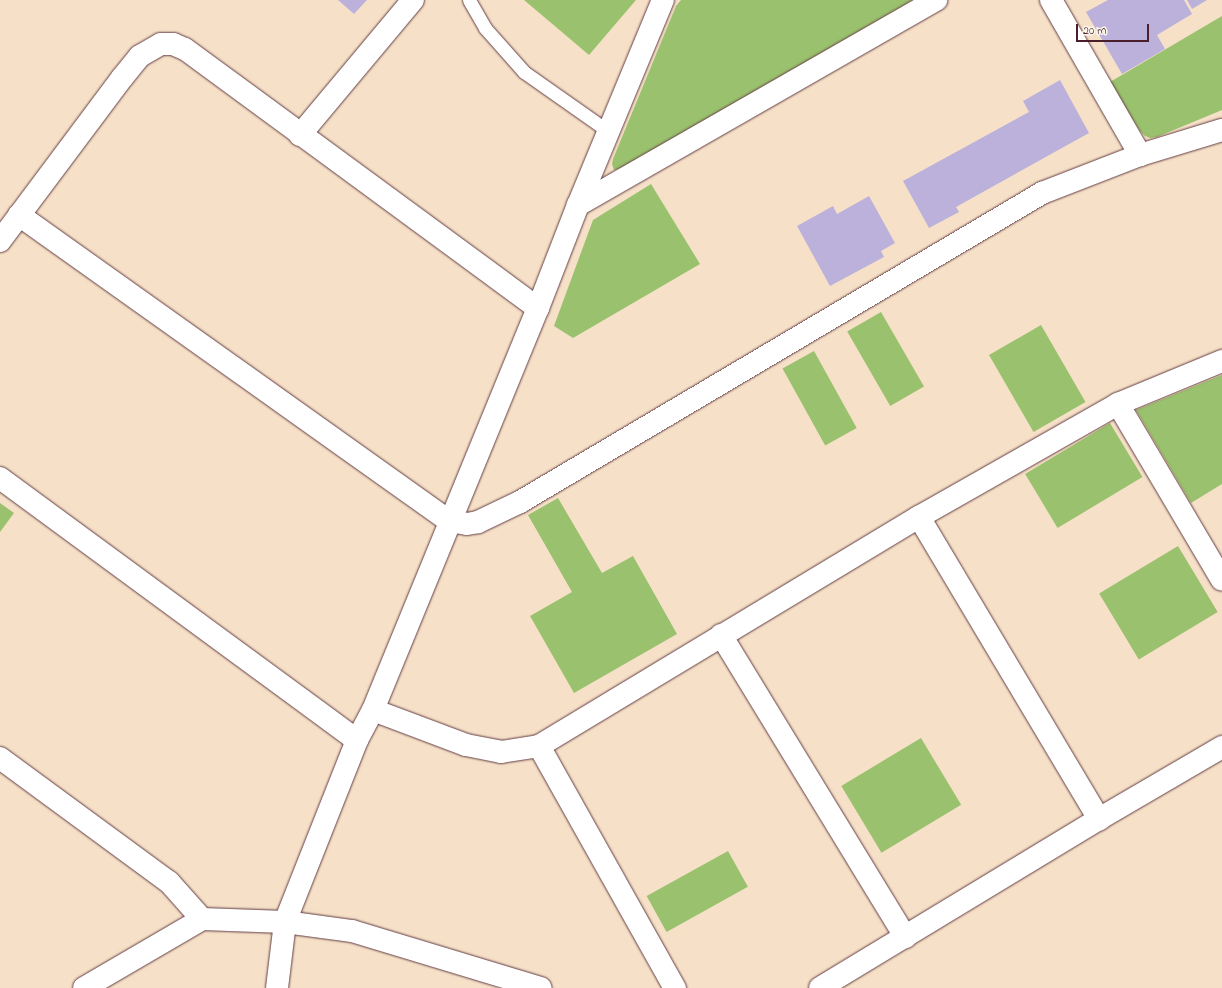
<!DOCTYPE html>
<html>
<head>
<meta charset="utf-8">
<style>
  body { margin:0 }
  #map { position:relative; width:1222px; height:988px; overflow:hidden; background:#f6e1c8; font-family:"Indie Flower",sans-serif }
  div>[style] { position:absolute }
  .green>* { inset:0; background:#9ac16d; transform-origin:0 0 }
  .building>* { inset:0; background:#bbb1db }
  .roads { filter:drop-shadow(0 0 1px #643c43) drop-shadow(0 0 1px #643c43) }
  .lane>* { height:13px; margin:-6.5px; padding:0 6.5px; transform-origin:6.5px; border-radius:6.5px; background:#fff }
  .street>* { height:22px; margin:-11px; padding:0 11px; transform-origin:11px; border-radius:11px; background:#fff }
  span { translate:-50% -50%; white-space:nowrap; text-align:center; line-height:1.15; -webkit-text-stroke:3px #fbf7ec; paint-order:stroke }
  .scale { position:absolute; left:1076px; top:24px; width:73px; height:18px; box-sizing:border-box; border:2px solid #4a1f2b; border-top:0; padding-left:5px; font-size:12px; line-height:14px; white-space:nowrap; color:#4a1f2b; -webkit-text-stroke:3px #fbf7ec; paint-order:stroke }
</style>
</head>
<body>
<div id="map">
  <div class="green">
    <div style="clip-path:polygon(524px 0,636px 0,589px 55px)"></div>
    <div style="clip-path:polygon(681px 0,913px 0,621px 168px,614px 170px,612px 164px,613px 159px,676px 6px)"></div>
    <div style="clip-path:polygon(1222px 16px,1222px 110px,1157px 137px,1150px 138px,1145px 136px,1140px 131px,1110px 82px)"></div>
    <div style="clip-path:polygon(651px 184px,700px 264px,573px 338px,554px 326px,593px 220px)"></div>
    <div style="left:881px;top:312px;width:86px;height:39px;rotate:60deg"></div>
    <div style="left:1041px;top:325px;width:89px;height:60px;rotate:60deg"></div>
    <div style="left:814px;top:351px;width:88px;height:36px;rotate:61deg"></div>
    <div style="clip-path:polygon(1222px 375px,1222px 484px,1191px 503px,1136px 410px)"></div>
    <div style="left:1110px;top:423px;width:63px;height:99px;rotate:59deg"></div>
    <div style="clip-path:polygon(558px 498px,602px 573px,633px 556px,677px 634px,574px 693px,530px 616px,572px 592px,528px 515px)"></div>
    <div style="clip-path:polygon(0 503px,14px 513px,0 532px)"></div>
    <div style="left:1178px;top:546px;width:77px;height:92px;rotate:59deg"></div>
    <div style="left:921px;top:738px;width:78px;height:93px;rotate:59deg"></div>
    <div style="left:728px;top:851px;width:41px;height:93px;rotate:61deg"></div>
  </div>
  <div class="building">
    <div style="clip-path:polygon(338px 0,367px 0,354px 14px)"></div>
    <div style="clip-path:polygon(1108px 0,1184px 0,1192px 14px,1157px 35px,1165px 49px,1122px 74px,1086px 12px)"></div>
    <div style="clip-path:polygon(1187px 0,1207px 0,1192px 9px)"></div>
    <div style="clip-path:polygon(1060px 80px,1089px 133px,956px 207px,959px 212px,929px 228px,903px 181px,1029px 112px,1023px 101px)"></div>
    <div style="clip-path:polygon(869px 196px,895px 243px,881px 251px,884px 257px,830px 286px,797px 226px,833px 206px,837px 214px)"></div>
  </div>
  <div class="roads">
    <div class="lane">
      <div style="left:469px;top:0;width:32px;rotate:60deg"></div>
      <div style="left:485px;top:28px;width:59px;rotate:48.4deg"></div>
      <div style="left:524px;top:72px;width:103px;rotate:35.1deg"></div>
    </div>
    <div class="street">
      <div style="left:1051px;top:0;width:179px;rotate:60.1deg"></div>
      <div style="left:300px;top:135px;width:176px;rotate:-50.1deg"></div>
      <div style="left:578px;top:205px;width:413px;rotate:-29.8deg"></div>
      <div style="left:19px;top:215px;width:528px;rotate:35.44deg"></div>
      <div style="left:449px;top:521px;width:18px;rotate:9deg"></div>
      <div style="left:467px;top:524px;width:11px;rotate:-10deg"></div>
      <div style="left:478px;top:522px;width:47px;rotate:-25.5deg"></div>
      <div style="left:520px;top:502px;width:607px;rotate:-30.62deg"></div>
      <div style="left:1042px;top:193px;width:105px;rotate:-21.2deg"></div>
      <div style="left:1140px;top:155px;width:86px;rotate:-17deg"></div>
      <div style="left:0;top:241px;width:204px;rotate:-53.2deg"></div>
      <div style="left:122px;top:78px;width:28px;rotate:-51deg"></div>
      <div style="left:140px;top:56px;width:24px;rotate:-30deg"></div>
      <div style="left:161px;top:44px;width:12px"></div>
      <div style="left:173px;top:44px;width:13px;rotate:23deg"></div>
      <div style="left:185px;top:49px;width:438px;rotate:36.3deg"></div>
      <div style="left:1118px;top:404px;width:204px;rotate:59.4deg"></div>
      <div style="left:0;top:478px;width:443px;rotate:36.3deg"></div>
      <div style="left:919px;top:517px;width:352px;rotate:59.2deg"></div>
      <div style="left:721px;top:635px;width:354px;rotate:58.6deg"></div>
      <div style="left:373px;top:710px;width:99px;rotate:20.6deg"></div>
      <div style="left:466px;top:745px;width:36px;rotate:11deg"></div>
      <div style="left:501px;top:752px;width:38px;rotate:-9deg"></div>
      <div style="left:539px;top:746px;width:444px;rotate:-31.1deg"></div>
      <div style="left:919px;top:517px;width:229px;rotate:-29.6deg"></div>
      <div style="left:1118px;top:404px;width:113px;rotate:-22.5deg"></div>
      <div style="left:539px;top:746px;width:278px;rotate:60.7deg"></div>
      <div style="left:0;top:758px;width:210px;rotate:36.3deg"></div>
      <div style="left:169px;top:882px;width:50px;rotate:48.3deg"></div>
      <div style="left:84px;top:988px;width:137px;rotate:-30.3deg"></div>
      <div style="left:202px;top:919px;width:83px;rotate:2.1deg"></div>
      <div style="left:285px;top:922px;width:68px;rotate:7.7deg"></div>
      <div style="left:352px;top:931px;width:197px;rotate:16.8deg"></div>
      <div style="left:277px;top:988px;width:66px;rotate:-83.1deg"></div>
      <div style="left:285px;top:922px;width:196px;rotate:-68.4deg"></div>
      <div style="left:357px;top:740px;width:34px;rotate:-62deg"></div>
      <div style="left:373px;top:710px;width:435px;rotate:-67.7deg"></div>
      <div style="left:538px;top:308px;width:110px;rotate:-68.8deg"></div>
      <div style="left:578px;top:205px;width:222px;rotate:-67.5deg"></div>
      <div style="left:820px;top:988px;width:326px;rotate:-31.2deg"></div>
      <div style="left:1099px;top:819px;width:143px;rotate:-30.3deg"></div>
    </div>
  </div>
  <div class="scale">20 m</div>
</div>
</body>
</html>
